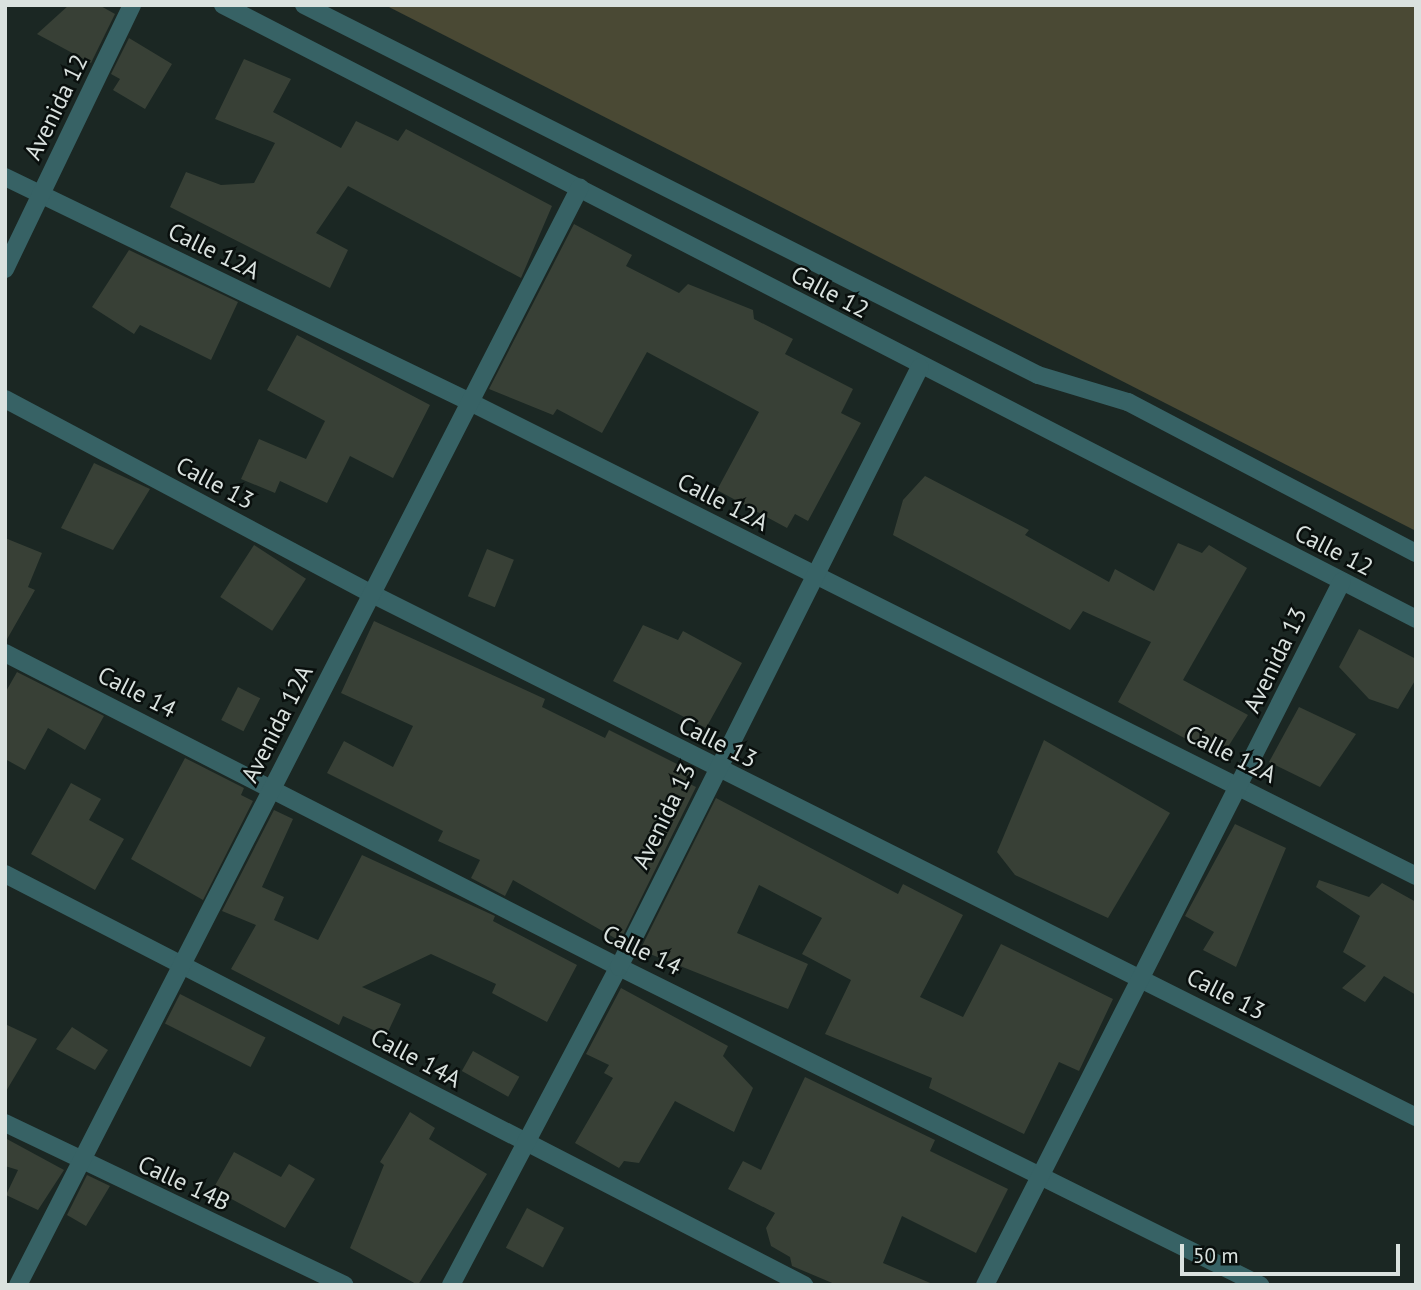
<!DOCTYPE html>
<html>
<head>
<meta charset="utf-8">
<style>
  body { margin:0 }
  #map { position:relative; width:1421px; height:1290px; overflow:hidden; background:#1b2723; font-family:"PT Sans",sans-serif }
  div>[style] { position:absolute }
  .green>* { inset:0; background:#4a4934 }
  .building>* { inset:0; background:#384036; transform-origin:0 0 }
  .minor>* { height:18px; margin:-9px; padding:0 9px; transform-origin:9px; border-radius:9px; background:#376265 }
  span { translate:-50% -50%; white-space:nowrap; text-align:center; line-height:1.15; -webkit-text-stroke:5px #090f0d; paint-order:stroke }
  .street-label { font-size:24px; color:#dae2df }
  .frame { position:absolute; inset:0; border:7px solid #dae2df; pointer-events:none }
  .scale { position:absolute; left:1180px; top:1244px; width:220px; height:32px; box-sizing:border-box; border:4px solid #dae2df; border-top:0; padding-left:9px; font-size:21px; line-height:24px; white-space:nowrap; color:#dae2df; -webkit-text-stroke:5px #090f0d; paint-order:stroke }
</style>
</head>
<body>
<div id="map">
  <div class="green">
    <div style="clip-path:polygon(385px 5px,1416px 5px,1416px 531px)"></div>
  </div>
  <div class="building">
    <div style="clip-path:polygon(69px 5px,99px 5px,115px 14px,91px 63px,37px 34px)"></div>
    <div style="clip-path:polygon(129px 38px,172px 64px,145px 109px,113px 90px,120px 79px,111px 74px)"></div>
    <div style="clip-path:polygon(244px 59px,291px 79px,273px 112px,341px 148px,356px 121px,398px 141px,406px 129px,552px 206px,521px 278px,348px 186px,316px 233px,348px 250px,330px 288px,170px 207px,186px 172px,221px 185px,254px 183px,275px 143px,215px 119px)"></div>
    <div style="clip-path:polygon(574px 224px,632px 255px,626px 266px,679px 293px,688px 284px,753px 310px,754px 319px,793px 339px,785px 354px,853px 389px,841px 413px,861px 423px,808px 521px,795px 514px,787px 528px,717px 490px,759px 412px,647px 352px,602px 433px,557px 409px,553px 415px,489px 389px)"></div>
    <div style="clip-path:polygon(129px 250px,238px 302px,211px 360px,140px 325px,134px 334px,92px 307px)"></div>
    <div style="clip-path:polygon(297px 335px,430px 405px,393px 478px,350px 456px,327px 503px,280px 481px,275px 493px,241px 479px,259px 439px,306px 459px,325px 421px,267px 390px)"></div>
    <div style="clip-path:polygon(94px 463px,150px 489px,113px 550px,61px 528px)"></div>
    <div style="clip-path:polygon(925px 476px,1029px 530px,1025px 535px,1109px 582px,1115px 569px,1154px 591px,1178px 543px,1202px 553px,1209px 545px,1247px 568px,1183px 680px,1248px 715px,1221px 758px,1118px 702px,1151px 642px,1083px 611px,1070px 630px,893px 535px,903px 500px)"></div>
    <div style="clip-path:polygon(5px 538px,42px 553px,28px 587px,35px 590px,6px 641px)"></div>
    <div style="left:254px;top:545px;width:62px;height:62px;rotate:33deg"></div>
    <div style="left:487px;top:549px;width:29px;height:51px;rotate:22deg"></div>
    <div style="clip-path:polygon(374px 621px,545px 699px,542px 707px,605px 738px,609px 730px,695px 773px,690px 784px,696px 787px,620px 941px,513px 880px,505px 896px,471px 878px,480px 860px,438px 841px,443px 831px,327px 773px,344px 741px,393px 767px,413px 726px,341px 693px)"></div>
    <div style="clip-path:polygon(643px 625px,678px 640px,683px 631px,742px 663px,706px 728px,613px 681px)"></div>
    <div style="clip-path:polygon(1359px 629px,1416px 659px,1416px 679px,1398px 709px,1369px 699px,1339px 667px)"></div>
    <div style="clip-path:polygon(17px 672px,104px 716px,85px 750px,48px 728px,25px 770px,5px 759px,5px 693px)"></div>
    <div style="left:238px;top:687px;width:25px;height:37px;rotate:27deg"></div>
    <div style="clip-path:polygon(1299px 707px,1356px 734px,1320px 787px,1269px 762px)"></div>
    <div style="clip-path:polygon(1044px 740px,1170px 813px,1108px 918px,1015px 875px,997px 852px)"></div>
    <div style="clip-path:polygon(185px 758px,244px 788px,241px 795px,253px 801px,203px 900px,131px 859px)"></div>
    <div style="clip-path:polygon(71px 783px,101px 799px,89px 820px,124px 839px,95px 890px,31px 854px)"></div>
    <div style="clip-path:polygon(716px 798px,898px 894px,903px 884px,963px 915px,920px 997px,963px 1017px,1001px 944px,1113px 999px,1079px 1071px,1059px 1062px,1024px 1134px,929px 1088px,932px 1078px,825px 1034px,851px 980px,802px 954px,822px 918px,759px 885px,737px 933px,808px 964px,788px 1009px,640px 950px)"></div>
    <div style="clip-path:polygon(274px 810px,293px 819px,262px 887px,284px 897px,274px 920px,318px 940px,362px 855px,495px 916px,493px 921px,577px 965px,547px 1022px,492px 993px,496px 984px,431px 954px,362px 987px,401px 1004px,386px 1036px,343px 1016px,339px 1025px,231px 969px,256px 925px,222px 911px)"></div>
    <div style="clip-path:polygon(1235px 824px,1286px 848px,1236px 967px,1203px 950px,1214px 932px,1185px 916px)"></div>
    <div style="clip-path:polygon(1319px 880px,1369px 897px,1382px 883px,1416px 902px,1416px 995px,1384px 976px,1365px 1002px,1342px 988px,1366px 966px,1343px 952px,1360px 916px,1316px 887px)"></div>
    <div style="clip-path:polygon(621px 988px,728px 1046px,723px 1056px,753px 1088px,734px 1132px,675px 1101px,639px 1163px,624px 1161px,619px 1168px,575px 1143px,613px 1078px,604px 1073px,609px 1065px,586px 1054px)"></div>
    <div style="left:180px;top:994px;width:96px;height:33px;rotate:27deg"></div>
    <div style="clip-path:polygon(5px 1024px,37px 1039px,5px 1093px)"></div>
    <div style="clip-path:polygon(72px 1027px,108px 1050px,95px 1070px,56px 1049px)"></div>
    <div style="left:473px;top:1051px;width:53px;height:23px;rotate:29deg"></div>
    <div style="clip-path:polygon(805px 1077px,935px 1140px,930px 1151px,1008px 1189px,976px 1253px,902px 1216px,883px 1263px,935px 1285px,837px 1285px,792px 1266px,790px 1257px,771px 1246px,766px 1228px,775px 1213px,728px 1189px,743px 1161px,761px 1170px)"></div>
    <div style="clip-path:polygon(410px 1112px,435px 1128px,429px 1139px,487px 1174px,418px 1285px,350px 1248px,384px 1165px,380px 1162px)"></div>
    <div style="clip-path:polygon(5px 1138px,64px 1170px,38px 1210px,6px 1195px,18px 1170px,5px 1166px)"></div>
    <div style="clip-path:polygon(234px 1152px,281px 1177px,289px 1164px,315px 1179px,285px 1228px,213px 1189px)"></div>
    <div style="clip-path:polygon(87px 1175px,110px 1186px,86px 1226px,67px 1215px)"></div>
    <div style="left:527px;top:1208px;width:42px;height:45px;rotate:28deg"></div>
  </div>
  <div class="minor">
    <div style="left:223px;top:5px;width:1342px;rotate:27.23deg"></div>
    <div style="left:304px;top:5px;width:822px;rotate:26.75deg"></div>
    <div style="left:1038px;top:375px;width:94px;rotate:16.7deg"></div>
    <div style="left:1128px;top:402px;width:325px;rotate:27.7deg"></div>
    <div style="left:5px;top:177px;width:517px;rotate:25.82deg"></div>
    <div style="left:470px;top:402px;width:1058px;rotate:26.61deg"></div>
    <div style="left:5px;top:269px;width:293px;rotate:-64.3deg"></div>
    <div style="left:5px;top:399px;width:416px;rotate:28deg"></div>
    <div style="left:372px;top:594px;width:1168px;rotate:26.61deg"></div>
    <div style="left:5px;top:653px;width:690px;rotate:27.09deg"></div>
    <div style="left:619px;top:967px;width:716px;rotate:26.39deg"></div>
    <div style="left:5px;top:874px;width:899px;rotate:27.22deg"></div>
    <div style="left:5px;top:1123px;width:376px;rotate:25.5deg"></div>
    <div style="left:18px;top:1285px;width:1233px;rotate:-62.89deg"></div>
    <div style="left:451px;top:1285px;width:360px;rotate:-62.2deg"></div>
    <div style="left:619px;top:967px;width:671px;rotate:-63.36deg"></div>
    <div style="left:985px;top:1285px;width:789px;rotate:-63.11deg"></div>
  </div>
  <div class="street-label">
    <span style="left:56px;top:107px;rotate:-64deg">Avenida 12</span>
    <span style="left:214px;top:251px;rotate:26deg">Calle 12A</span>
    <span style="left:830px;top:292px;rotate:28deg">Calle 12</span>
    <span style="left:215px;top:483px;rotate:28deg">Calle 13</span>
    <span style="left:723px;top:502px;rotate:27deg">Calle 12A</span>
    <span style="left:1334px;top:550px;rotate:27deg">Calle 12</span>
    <span style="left:1275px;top:660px;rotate:-64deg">Avenida 13</span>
    <span style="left:137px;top:692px;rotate:27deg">Calle 14</span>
    <span style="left:277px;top:724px;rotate:-63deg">Avenida 12A</span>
    <span style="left:718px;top:742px;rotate:27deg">Calle 13</span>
    <span style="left:1231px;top:754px;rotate:27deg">Calle 12A</span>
    <span style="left:664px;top:816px;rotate:-64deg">Avenida 13</span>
    <span style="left:642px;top:950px;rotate:26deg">Calle 14</span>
    <span style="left:1226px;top:994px;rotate:27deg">Calle 13</span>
    <span style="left:416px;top:1058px;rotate:28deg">Calle 14A</span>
    <span style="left:184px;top:1183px;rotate:25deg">Calle 14B</span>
  </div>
  <div class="frame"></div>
  <div class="scale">50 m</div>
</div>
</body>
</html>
